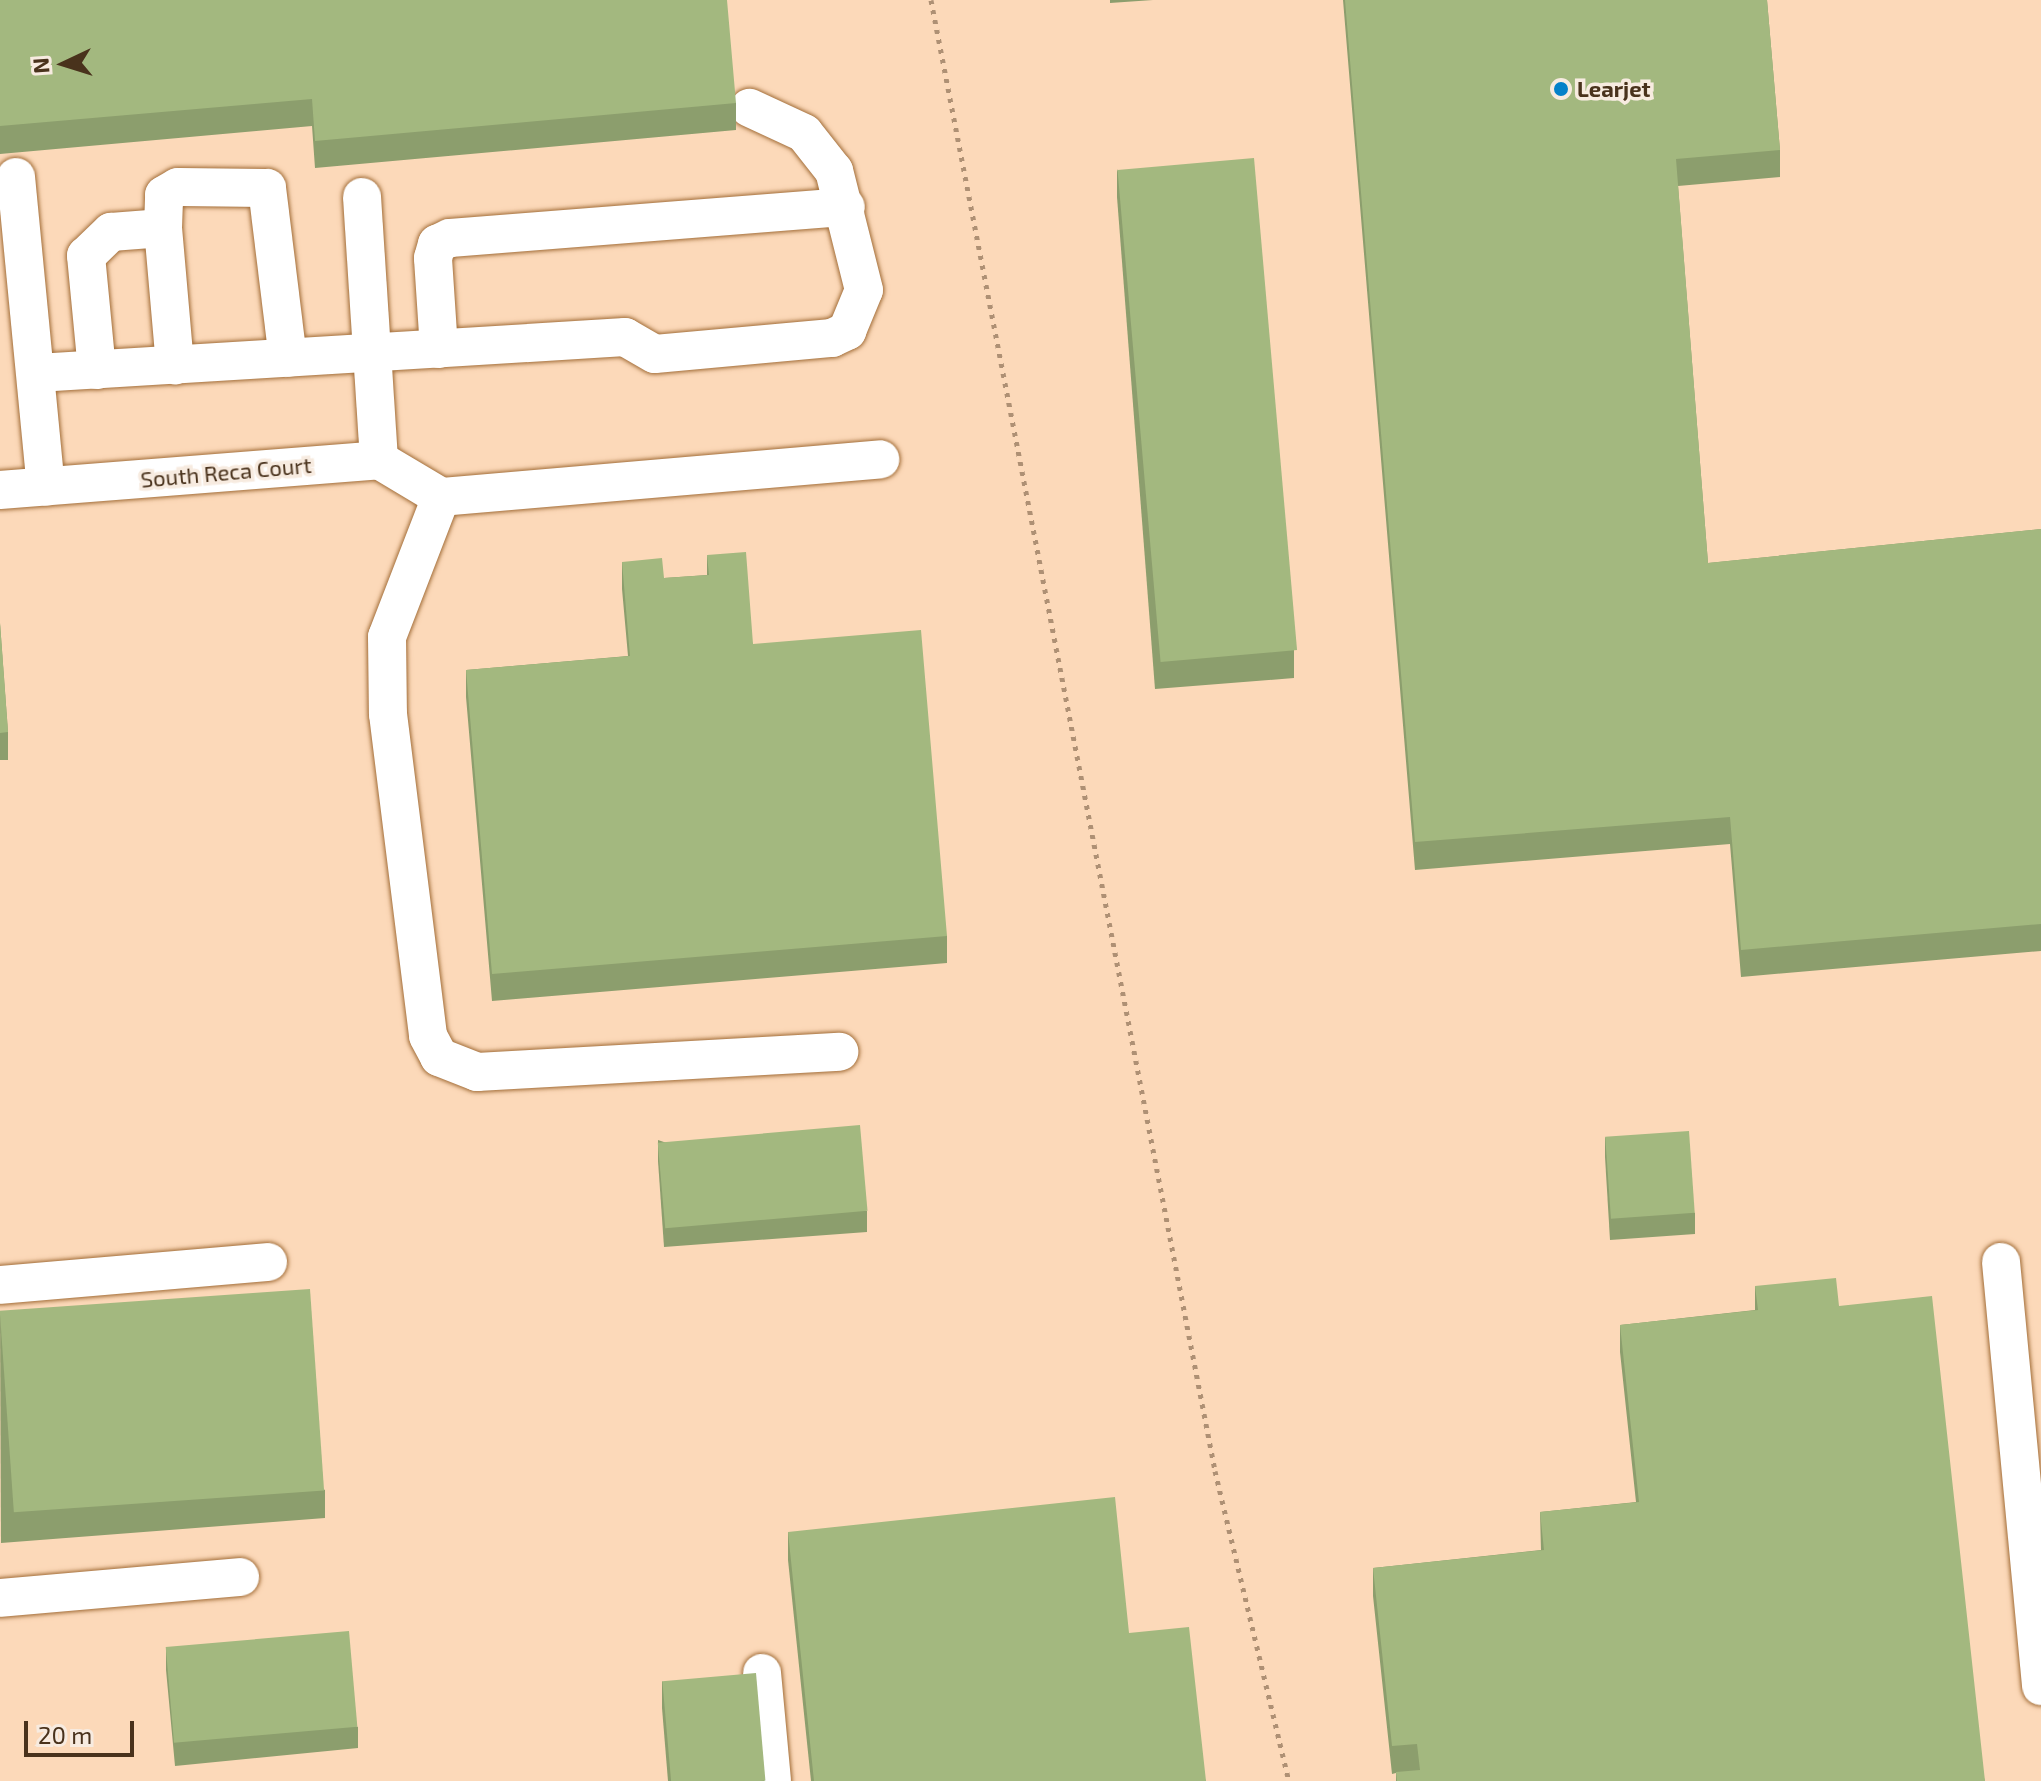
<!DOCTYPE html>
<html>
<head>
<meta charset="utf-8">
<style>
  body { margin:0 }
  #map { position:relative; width:2041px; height:1781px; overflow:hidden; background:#fcd9b9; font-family:"Exo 2",sans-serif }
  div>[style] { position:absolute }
  .path>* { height:5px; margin-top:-2.5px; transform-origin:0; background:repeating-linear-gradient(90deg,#ae9074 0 4px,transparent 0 10px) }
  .roads { filter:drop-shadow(0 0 2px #a36e39) drop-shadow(0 0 2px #a36e39) }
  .minor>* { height:38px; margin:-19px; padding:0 19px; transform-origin:19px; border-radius:19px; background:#fff }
  .wall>* { inset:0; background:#8c9e6d }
  .building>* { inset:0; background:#a3b87f; transform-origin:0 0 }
  .dots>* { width:22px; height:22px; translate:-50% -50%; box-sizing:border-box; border:4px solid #f7ebe0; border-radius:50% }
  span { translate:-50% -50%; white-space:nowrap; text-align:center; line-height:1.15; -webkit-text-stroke:7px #f7ebe0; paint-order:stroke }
  .poi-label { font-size:22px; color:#49321c; font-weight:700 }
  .left { translate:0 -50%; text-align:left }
  .street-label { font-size:22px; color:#49321c }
  .north { position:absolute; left:24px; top:24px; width:80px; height:80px; -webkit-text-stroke:6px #f7ebe0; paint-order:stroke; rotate:266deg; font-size:22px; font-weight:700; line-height:32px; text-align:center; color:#49321c }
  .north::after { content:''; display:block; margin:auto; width:28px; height:36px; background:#49321c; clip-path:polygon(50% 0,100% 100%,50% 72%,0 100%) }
  .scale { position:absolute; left:24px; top:1721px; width:110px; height:36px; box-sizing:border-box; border:4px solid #49321c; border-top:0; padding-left:10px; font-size:24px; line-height:28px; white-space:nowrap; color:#49321c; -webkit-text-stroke:6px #f7ebe0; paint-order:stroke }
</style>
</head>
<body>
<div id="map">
  <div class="path">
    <div style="left:931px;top:0;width:1498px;rotate:79.07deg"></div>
    <div style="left:1215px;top:1471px;width:319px;rotate:76.6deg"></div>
  </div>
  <div class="roads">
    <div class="minor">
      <div style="left:16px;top:177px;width:311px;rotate:84.5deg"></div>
      <div style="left:362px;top:197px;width:264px;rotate:86.3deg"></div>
      <div style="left:163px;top:228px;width:138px;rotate:85deg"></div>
      <div style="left:439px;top:349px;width:91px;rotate:-93.8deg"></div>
      <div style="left:433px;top:258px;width:15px;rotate:-74deg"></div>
      <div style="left:437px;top:244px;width:14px;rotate:-25deg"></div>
      <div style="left:450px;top:238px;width:397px;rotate:-4.5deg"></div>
      <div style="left:97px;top:370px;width:115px;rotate:-95.5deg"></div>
      <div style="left:86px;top:256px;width:35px;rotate:-44deg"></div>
      <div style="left:111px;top:232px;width:52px;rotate:-4.4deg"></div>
      <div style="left:163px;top:228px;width:33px;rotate:-88deg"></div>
      <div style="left:164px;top:195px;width:16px;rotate:-30deg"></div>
      <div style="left:178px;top:187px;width:89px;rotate:0.6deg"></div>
      <div style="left:267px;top:188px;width:171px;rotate:83deg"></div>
      <div style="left:37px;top:373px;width:589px;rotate:-3.5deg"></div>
      <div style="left:625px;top:337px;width:34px;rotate:30deg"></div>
      <div style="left:655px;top:354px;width:178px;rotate:-5.2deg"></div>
      <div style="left:832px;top:338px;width:17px;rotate:-25deg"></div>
      <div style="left:847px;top:331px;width:44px;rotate:-67.5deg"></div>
      <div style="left:864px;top:290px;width:123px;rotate:-104.1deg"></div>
      <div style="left:834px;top:171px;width:48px;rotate:-128.3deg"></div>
      <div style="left:804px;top:133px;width:60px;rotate:-155.2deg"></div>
      <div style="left:0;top:490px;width:380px;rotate:-4.5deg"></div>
      <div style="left:379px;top:460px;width:72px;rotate:30.8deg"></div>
      <div style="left:441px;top:497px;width:150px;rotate:111.1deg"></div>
      <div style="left:387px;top:637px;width:77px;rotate:89.3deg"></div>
      <div style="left:388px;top:714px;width:324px;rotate:82.9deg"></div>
      <div style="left:428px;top:1036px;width:24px;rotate:62deg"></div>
      <div style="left:439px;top:1057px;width:41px;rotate:21.5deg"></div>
      <div style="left:477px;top:1072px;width:363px;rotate:-3.2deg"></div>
      <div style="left:441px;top:497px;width:441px;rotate:-4.9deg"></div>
      <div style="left:2001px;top:1262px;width:426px;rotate:84.6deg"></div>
      <div style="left:0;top:1285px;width:269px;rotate:-4.9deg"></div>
      <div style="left:0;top:1598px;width:241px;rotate:-5deg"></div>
      <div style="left:762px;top:1673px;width:108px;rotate:84.7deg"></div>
    </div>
  </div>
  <div class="wall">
    <div style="clip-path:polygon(0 0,736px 103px,736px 130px,315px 168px,312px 126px,0 154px)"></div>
    <div style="clip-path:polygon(1110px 0,1153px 0,1110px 3px)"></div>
    <div style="clip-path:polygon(1343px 0,1767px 0,1780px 150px,1780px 177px,1678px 186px,1708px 563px,2041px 529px,2041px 951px,1741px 977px,1730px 844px,1415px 870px)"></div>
    <div style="clip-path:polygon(1117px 169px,1294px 650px,1294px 678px,1155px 689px,1117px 197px)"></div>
    <div style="clip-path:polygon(707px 555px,753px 644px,947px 936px,947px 963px,492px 1001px,466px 697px,466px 670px,628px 656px,622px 589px,622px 562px,664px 578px,707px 575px)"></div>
    <div style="clip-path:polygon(0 623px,8px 732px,8px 760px,0 760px)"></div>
    <div style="clip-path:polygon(1605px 1137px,1695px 1213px,1695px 1234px,1610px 1240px,1605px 1157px)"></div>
    <div style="clip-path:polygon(658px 1140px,867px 1211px,867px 1232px,664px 1247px,658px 1161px)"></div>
    <div style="clip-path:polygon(1755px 1286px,1839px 1306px,1985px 1781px,1396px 1781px,1396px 1773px,1392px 1774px,1373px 1596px,1373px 1568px,1541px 1550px,1540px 1512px,1636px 1502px,1620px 1352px,1620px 1325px,1755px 1310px)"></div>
    <div style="clip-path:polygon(0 1312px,325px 1490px,325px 1518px,1px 1543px)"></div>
    <div style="clip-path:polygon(788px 1532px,1129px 1633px,1206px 1781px,811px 1781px,788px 1560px)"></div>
    <div style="clip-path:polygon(166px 1649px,358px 1727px,358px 1748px,175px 1766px,166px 1670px)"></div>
    <div style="clip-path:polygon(662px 1681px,765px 1781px,668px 1781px,662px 1708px)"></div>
  </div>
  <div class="building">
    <div style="clip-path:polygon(0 0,727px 0,736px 103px,315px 141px,312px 99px,0 126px)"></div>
    <div style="clip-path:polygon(1345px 0,1767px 0,1780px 150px,1676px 159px,1708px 563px,2041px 529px,2041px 924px,1741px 950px,1730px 817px,1415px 842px)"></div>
    <div style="left:1254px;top:158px;width:494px;height:137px;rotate:85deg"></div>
    <div style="clip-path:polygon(746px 552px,753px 644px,921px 630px,947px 936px,492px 974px,466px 670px,630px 656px,622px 562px,662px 558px,664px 578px,709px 575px,707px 555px)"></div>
    <div style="clip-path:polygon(0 623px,8px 732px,0 733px)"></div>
    <div style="left:860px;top:1125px;width:86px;height:203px;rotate:85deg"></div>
    <div style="left:1689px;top:1131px;width:82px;height:84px;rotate:86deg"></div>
    <div style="clip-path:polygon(1836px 1278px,1839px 1306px,1932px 1296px,1985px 1781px,1397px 1781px,1396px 1772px,1420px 1770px,1417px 1744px,1392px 1746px,1373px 1568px,1544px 1550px,1540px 1512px,1639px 1502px,1620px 1325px,1758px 1310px,1755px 1286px)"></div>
    <div style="left:310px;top:1289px;width:202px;height:311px;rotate:86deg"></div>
    <div style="clip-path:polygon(1115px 1497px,1129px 1633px,1189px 1627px,1206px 1781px,814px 1781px,788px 1532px)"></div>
    <div style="left:349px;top:1631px;width:96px;height:184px;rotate:85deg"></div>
    <div style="left:756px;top:1673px;width:108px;height:94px;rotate:85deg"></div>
  </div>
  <div class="dots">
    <div style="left:1561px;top:89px;background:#0581c9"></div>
  </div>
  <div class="poi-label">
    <span class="left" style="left:1577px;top:89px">Learjet</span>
  </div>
  <div class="street-label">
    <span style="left:226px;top:472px;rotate:-5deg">South Reca Court</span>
  </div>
  <div class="north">N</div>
  <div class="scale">20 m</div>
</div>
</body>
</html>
